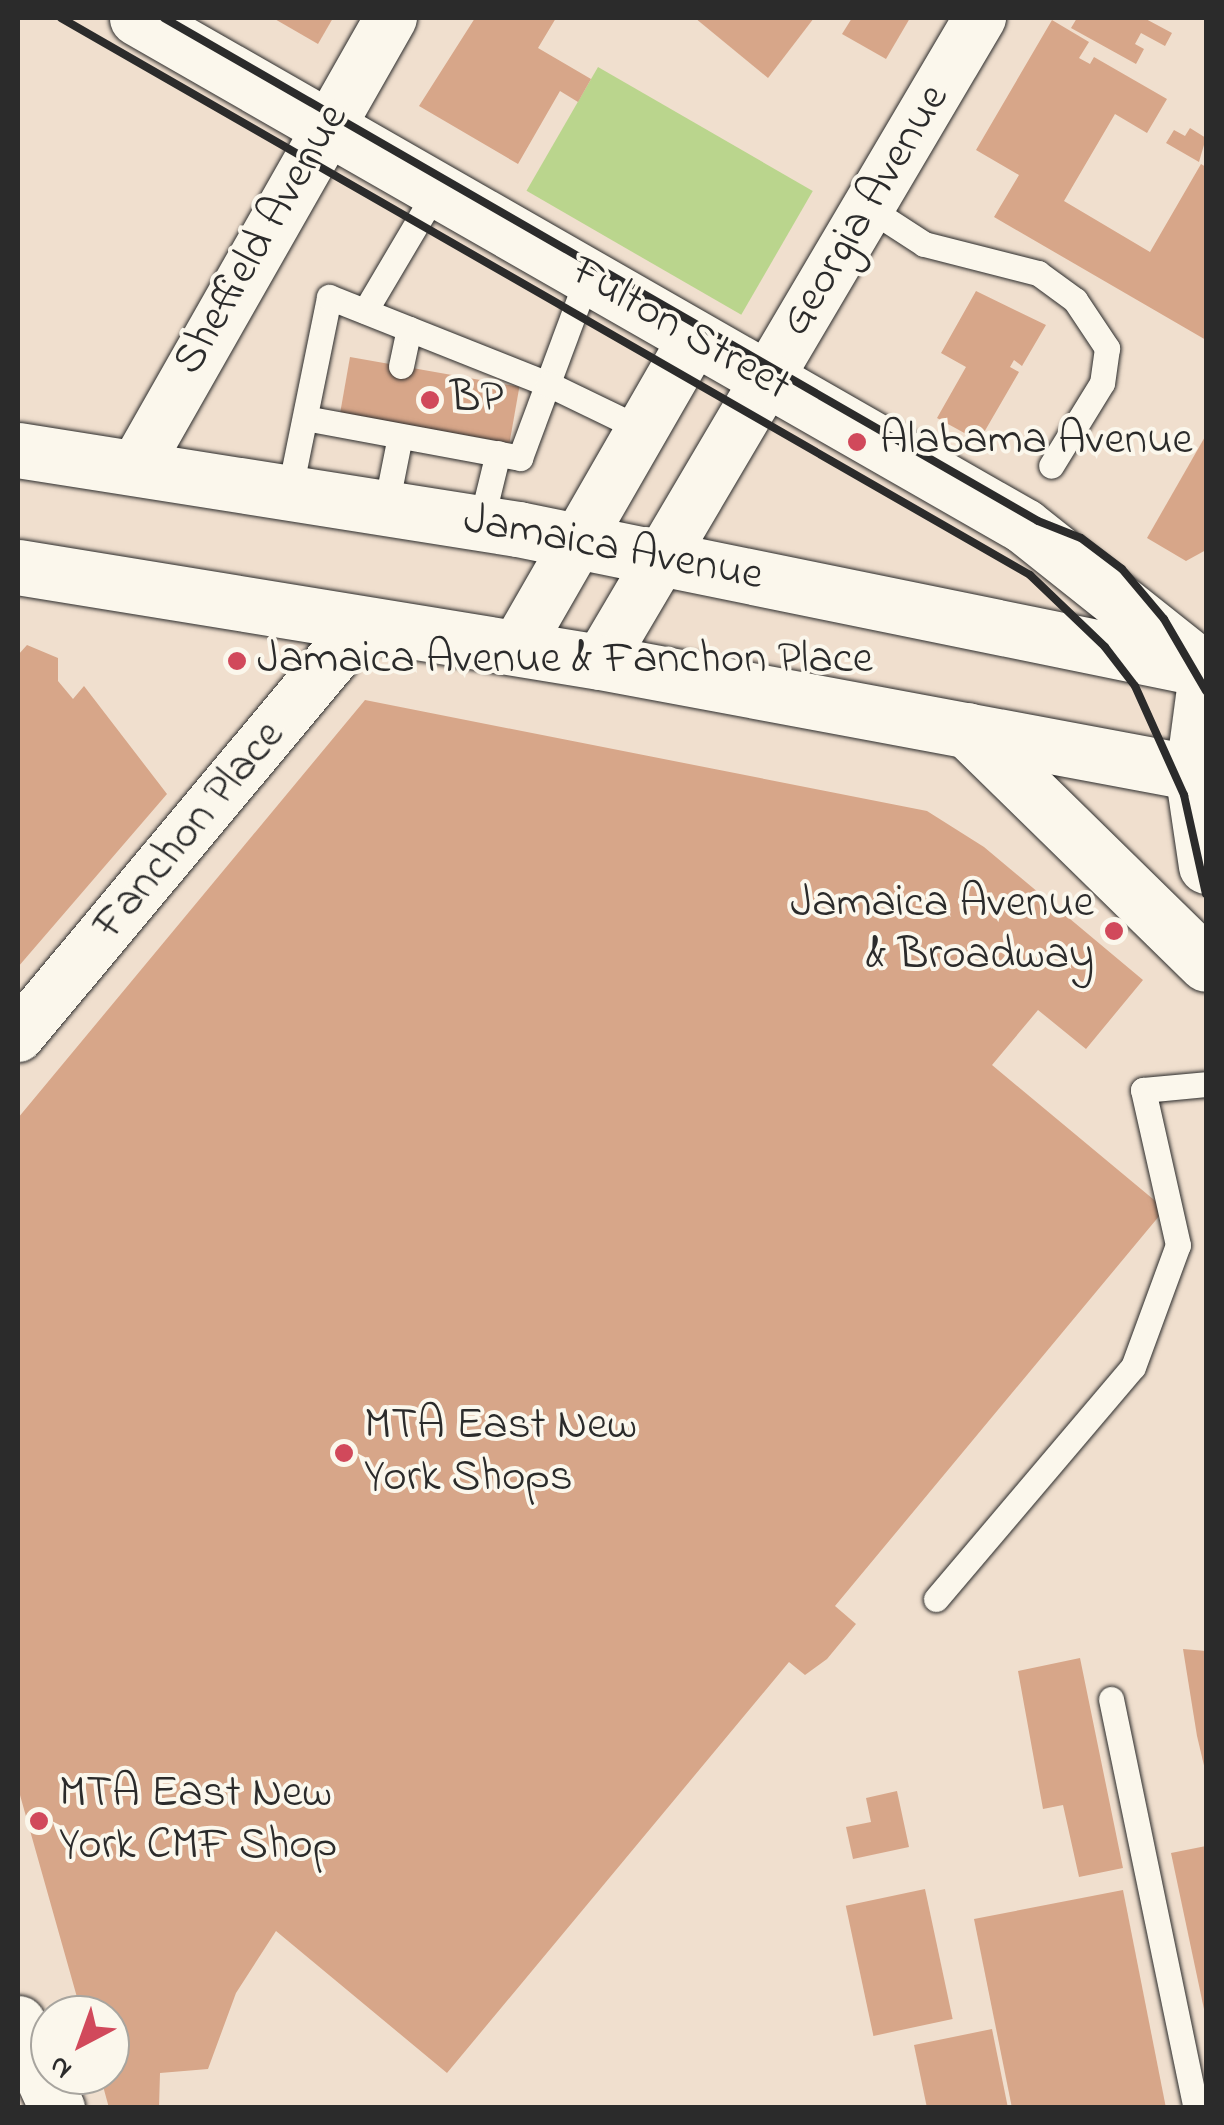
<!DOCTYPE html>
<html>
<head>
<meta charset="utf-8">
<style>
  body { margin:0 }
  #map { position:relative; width:1224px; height:2125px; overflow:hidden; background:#f0dfce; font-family:"Indie Flower",sans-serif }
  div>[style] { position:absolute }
  .green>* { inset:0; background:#bad58d; transform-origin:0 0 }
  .building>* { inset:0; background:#d7a689; transform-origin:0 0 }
  .roads { filter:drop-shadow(0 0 2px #2b2b2b) drop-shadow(0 0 2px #2b2b2b) }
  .lane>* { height:25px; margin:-12.5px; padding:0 12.5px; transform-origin:12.5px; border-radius:12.5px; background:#fbf7ec }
  .street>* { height:52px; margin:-26px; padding:0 26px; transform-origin:26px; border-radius:26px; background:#fbf7ec }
  .primary>* { height:55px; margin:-27.5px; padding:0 27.5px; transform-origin:27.5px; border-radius:27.5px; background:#fbf7ec }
  .rail>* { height:8px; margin:-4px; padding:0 4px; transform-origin:4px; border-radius:4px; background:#2b2b2b }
  .dots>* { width:28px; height:28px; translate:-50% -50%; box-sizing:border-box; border:5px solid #fbf7ec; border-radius:50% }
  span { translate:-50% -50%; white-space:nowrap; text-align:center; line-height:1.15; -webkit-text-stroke:8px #fbf7ec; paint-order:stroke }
  .street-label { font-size:45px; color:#2b2b2b }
  .poi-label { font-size:45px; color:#2b2b2b }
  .left { translate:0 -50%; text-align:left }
  .right { translate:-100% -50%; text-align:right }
  .frame { position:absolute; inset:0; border:20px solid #2b2b2b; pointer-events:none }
  .north { position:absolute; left:30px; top:1995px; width:100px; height:100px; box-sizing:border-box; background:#fbf7ec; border:2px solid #a8a59f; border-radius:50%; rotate:221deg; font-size:28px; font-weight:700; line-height:40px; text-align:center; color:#2b2b2b }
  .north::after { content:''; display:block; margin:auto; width:35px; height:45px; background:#d1495b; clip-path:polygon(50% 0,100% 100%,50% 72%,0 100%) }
</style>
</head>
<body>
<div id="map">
  <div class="green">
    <div style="left:598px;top:67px;width:248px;height:143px;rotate:30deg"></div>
  </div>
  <div class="building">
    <div style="clip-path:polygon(273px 18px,333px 18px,318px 44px)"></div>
    <div style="clip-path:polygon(475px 18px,556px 18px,538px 48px,591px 79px,578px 102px,560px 91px,518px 164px,419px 106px)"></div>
    <div style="clip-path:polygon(695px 18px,814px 18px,768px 78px)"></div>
    <div style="clip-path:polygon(852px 18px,910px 18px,886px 59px,842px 34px)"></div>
    <div style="clip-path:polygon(1077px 18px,1144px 18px,1172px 33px,1165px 46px,1141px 33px,1135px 44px,1144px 49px,1136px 64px,1071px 28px)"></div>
    <div style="clip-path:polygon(1052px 20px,1089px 42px,1079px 58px,1090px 64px,1094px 57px,1167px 99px,1147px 133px,1115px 114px,1064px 201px,1150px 252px,1201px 164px,1206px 167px,1206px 340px,994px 217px,1019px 175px,976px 150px)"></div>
    <div style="clip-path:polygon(1190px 128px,1206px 138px,1199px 162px,1166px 143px,1174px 130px,1185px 136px)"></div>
    <div style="clip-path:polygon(976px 291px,1046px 325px,1022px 366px,1014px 360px,1010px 367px,1019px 372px,979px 441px,937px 418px,966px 367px,941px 353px)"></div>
    <div style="left:350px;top:357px;width:172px;height:57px;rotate:10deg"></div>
    <div style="clip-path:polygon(1206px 435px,1206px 550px,1186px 561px,1147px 538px)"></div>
    <div style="clip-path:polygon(27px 645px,58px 658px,58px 681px,73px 699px,84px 686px,167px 794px,18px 967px,18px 655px)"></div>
    <div style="clip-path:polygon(365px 700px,927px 811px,984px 847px,1143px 980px,1086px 1049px,1038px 1010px,992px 1065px,1165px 1209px,835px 1606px,856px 1624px,827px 1659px,805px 1675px,789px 1662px,447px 2073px,276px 1931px,236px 1993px,208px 2069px,160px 2073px,159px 2108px,109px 2108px,100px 2075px,110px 2075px,110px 2015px,82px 2015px,18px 1788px,18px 1118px)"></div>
    <div style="clip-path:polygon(1183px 1649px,1206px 1651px,1206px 1774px,1197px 1736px)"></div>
    <div style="clip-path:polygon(1080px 1658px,1123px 1868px,1079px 1877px,1063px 1805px,1043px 1809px,1018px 1671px)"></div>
    <div style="clip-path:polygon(897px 1791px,909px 1847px,853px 1859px,846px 1827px,871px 1822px,866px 1798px)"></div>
    <div style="clip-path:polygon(1206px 1846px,1206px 2014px,1205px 2014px,1171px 1853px)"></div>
    <div style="left:925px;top:1889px;width:133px;height:81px;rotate:78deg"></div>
    <div style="clip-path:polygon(1123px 1890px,1166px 2108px,1012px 2108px,974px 1919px)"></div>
    <div style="clip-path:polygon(992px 2029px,1008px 2108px,927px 2108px,914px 2045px)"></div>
  </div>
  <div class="roads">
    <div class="lane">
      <div style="left:867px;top:207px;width:68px;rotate:33deg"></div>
      <div style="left:924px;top:244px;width:118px;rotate:14.3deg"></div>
      <div style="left:1038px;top:273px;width:46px;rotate:36.1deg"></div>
      <div style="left:1075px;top:300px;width:58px;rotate:56.3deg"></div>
      <div style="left:1107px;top:348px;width:35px;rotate:98deg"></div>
      <div style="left:1102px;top:383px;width:97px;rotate:121.6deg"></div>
      <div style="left:365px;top:311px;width:139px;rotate:-59.4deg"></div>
      <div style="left:401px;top:366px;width:38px;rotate:-78deg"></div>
      <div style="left:305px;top:418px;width:219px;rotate:10.5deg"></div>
      <div style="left:520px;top:458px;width:192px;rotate:-69.6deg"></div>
      <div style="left:290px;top:489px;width:196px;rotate:-78.5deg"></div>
      <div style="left:329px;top:297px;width:236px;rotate:21.7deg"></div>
      <div style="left:548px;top:384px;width:103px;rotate:25.8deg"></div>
      <div style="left:386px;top:506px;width:71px;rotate:-78.7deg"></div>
      <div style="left:481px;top:522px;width:71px;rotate:-76.2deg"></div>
      <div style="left:936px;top:1599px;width:304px;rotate:-49.7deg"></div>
      <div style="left:1133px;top:1367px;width:130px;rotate:-69.8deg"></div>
      <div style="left:1178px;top:1245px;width:159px;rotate:-102.7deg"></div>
      <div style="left:1143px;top:1090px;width:63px;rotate:-5.4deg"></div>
      <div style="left:1111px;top:1699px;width:418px;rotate:78.3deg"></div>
    </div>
    <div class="street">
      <div style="left:137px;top:465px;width:514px;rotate:-60.39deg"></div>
      <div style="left:516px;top:649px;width:357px;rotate:-60.1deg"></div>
      <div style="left:600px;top:662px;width:748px;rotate:-59.46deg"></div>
      <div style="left:1192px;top:771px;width:106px;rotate:-82.4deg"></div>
      <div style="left:18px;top:1036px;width:537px;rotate:-50.14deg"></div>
    </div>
    <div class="primary">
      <div style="left:137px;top:18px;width:1022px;rotate:29.8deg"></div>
      <div style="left:1024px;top:526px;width:231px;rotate:38.5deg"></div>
      <div style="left:18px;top:450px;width:506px;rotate:8.98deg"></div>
      <div style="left:518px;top:529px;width:690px;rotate:11.54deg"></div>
      <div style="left:18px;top:567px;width:590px;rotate:9.27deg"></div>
      <div style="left:600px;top:662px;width:616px;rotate:10.56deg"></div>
      <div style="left:967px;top:730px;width:334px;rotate:44.4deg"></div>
      <div style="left:1192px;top:771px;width:96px;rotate:81.6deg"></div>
      <div style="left:18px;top:2023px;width:94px;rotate:65.4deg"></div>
    </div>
  </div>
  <div class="rail">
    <div style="left:61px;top:18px;width:1118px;rotate:29.89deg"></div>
    <div style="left:1030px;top:575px;width:104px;rotate:43.8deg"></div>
    <div style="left:1105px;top:647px;width:49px;rotate:52.4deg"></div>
    <div style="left:1135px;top:686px;width:120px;rotate:65.8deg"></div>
    <div style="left:1184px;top:795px;width:101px;rotate:77.5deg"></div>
    <div style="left:164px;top:18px;width:1008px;rotate:29.92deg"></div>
    <div style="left:1038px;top:521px;width:46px;rotate:21.6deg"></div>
    <div style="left:1081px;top:538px;width:51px;rotate:37.1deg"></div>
    <div style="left:1122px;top:569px;width:65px;rotate:50deg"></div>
    <div style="left:1164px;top:619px;width:83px;rotate:59.7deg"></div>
  </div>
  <div class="dots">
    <div style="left:430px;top:400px;background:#d1495b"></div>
    <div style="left:857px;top:442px;background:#d1495b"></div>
    <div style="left:237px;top:661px;background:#d1495b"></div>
    <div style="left:1114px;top:931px;background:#d1495b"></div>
    <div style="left:344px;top:1453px;background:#d1495b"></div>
    <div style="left:39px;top:1821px;background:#d1495b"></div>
  </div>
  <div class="street-label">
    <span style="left:866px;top:211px;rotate:-59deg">Georgia Avenue</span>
    <span style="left:262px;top:240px;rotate:-60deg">Sheffield Avenue</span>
    <span style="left:680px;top:330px;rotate:30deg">Fulton Street</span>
    <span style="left:613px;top:549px;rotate:11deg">Jamaica Avenue</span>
    <span style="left:190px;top:831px;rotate:-50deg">Fanchon Place</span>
  </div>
  <div class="poi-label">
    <span class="left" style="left:450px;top:400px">BP</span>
    <span class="left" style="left:880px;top:442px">Alabama Avenue</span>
    <span class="left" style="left:257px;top:661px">Jamaica Avenue &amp; Fanchon Place</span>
    <span class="right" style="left:1094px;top:931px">Jamaica Avenue<br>&amp; Broadway</span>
    <span class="left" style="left:364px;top:1453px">MTA East New<br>York Shops</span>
    <span class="left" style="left:59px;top:1821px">MTA East New<br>York CMF Shop</span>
  </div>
  <div class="frame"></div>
  <div class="north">N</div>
</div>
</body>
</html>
